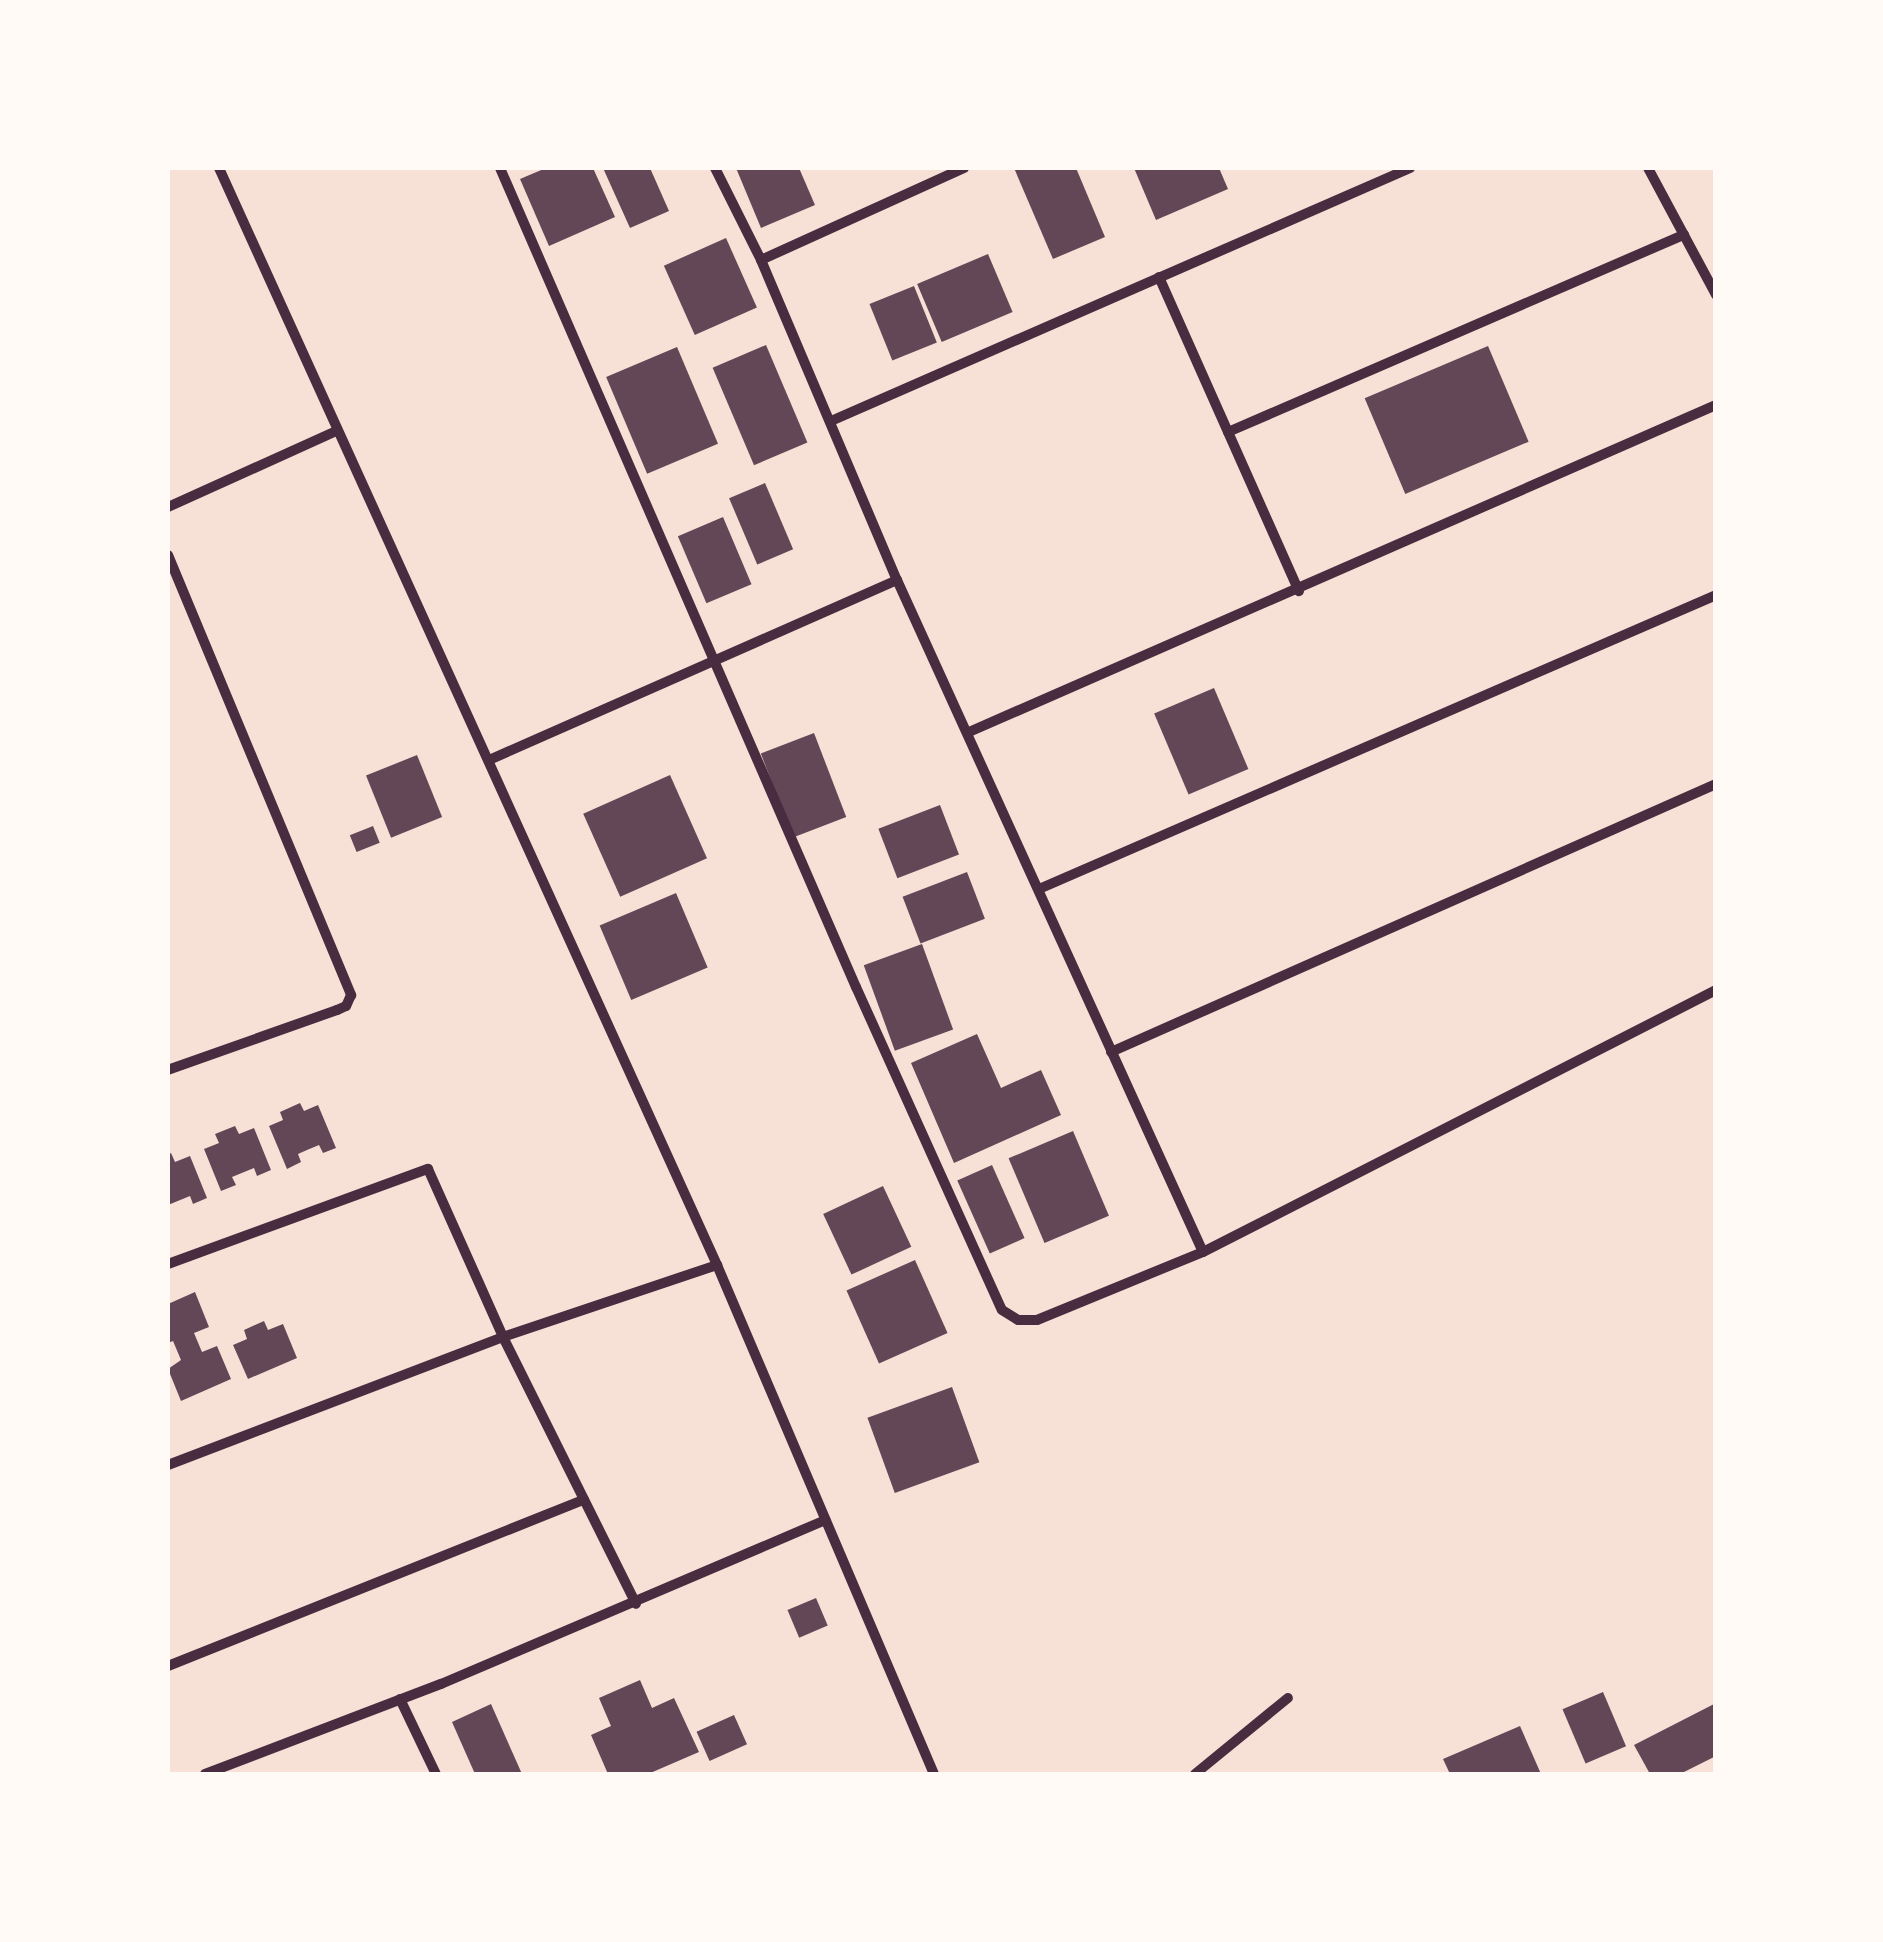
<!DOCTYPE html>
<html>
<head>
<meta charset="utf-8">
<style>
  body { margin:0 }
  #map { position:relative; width:1883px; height:1942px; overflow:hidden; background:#f7e1d7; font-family:Rubik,sans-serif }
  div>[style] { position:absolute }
  .building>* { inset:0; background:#644757; transform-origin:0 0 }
  .minor>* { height:10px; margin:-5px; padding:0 5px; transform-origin:5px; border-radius:5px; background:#4a2c40 }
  span { translate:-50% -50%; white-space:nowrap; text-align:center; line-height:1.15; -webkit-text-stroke:10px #fffaf5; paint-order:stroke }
  .frame { position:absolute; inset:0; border:170px solid #fffaf5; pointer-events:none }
</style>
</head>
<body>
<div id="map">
  <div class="building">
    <div style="clip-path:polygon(546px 168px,593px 168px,615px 217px,549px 246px,520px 179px)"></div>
    <div style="clip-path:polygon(603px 168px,650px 168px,669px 211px,630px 228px)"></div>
    <div style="clip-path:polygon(736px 168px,799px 168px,815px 205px,761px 228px)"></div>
    <div style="clip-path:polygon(1014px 168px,1076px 168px,1105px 237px,1053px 259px)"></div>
    <div style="clip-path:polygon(1134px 168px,1219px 168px,1228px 189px,1156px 220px)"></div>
    <div style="left:726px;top:238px;width:76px;height:68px;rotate:66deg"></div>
    <div style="left:988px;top:254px;width:63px;height:77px;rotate:67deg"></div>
    <div style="left:914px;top:286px;width:61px;height:48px;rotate:68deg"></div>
    <div style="left:766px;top:345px;width:106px;height:58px;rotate:67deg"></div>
    <div style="left:1488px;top:346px;width:104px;height:134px;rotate:67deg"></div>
    <div style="left:677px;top:347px;width:105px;height:77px;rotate:67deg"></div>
    <div style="left:765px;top:483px;width:72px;height:39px;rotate:67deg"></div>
    <div style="left:723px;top:517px;width:73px;height:49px;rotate:67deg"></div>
    <div style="left:1214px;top:688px;width:88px;height:65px;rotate:67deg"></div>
    <div style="left:814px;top:733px;width:90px;height:57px;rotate:69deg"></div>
    <div style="left:417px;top:755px;width:67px;height:55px;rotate:68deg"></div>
    <div style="left:670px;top:775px;width:91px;height:95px;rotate:66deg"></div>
    <div style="left:940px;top:805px;width:53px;height:66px;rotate:69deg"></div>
    <div style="left:373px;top:826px;width:18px;height:25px;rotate:68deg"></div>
    <div style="left:967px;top:872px;width:50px;height:69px;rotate:69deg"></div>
    <div style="left:676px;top:893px;width:81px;height:83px;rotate:67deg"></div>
    <div style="left:922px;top:944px;width:91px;height:62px;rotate:70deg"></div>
    <div style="clip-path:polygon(977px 1034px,1001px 1088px,1041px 1070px,1061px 1115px,954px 1163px,911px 1063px)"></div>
    <div style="clip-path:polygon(300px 1103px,304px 1111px,318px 1105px,336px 1148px,323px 1153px,319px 1145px,307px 1150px,298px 1154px,301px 1162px,287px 1169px,269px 1126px,283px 1120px,280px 1112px)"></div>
    <div style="clip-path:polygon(235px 1126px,239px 1134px,254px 1128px,271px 1170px,257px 1176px,254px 1168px,232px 1177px,236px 1185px,221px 1191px,204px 1149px,219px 1143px,215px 1134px)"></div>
    <div style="left:1073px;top:1131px;width:92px;height:70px;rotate:67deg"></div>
    <div style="clip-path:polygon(171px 1153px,175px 1162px,190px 1156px,207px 1198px,193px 1204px,190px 1196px,168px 1205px,168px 1155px)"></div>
    <div style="left:992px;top:1165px;width:80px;height:38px;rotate:66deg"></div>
    <div style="left:883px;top:1186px;width:67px;height:66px;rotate:65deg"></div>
    <div style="left:915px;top:1260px;width:80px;height:75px;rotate:66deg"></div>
    <div style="clip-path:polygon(195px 1292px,209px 1327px,194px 1333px,202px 1352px,217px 1346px,231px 1379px,181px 1401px,168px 1369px,181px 1360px,173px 1341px,168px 1343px,168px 1304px)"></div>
    <div style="clip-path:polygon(264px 1321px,268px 1330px,283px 1324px,297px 1358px,248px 1379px,233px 1345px,247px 1339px,244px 1330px)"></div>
    <div style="left:952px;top:1387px;width:80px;height:90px;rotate:70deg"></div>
    <div style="left:816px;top:1598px;width:30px;height:31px;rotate:67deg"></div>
    <div style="clip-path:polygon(640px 1680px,652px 1708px,674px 1698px,699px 1752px,648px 1774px,608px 1774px,591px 1735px,611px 1726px,599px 1698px)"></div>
    <div style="left:1603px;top:1692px;width:59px;height:44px;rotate:67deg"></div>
    <div style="clip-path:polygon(1716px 1703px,1716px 1756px,1680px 1774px,1650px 1774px,1634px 1745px)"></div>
    <div style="clip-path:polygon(491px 1704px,522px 1774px,475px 1774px,452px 1722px)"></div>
    <div style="left:734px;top:1715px;width:32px;height:41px;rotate:66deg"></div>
    <div style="clip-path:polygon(1520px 1726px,1541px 1774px,1450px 1774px,1443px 1759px)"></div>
  </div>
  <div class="minor">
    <div style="left:219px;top:168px;width:1205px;rotate:65.58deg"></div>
    <div style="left:717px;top:1265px;width:553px;rotate:66.91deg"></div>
    <div style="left:500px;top:168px;width:893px;rotate:66.51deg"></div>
    <div style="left:856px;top:987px;width:354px;rotate:65.7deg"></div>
    <div style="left:1002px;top:1310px;width:19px;rotate:32deg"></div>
    <div style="left:1018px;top:1320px;width:19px"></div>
    <div style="left:1037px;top:1320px;width:179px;rotate:-22.3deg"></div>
    <div style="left:1203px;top:1252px;width:576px;rotate:-27.05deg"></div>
    <div style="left:715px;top:168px;width:103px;rotate:63.4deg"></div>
    <div style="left:761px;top:260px;width:348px;rotate:67deg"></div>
    <div style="left:897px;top:580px;width:738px;rotate:65.52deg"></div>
    <div style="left:1648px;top:168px;width:144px;rotate:61.8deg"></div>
    <div style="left:761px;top:260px;width:223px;rotate:-24.4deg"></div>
    <div style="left:1159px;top:277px;width:344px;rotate:66deg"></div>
    <div style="left:831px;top:421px;width:632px;rotate:-23.6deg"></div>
    <div style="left:1228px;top:432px;width:497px;rotate:-23.4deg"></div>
    <div style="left:168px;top:507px;width:184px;rotate:-24.3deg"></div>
    <div style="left:168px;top:555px;width:477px;rotate:67.4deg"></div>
    <div style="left:351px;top:995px;width:12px;rotate:114deg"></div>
    <div style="left:346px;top:1006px;width:10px;rotate:156deg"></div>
    <div style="left:337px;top:1010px;width:179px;rotate:160.5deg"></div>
    <div style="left:969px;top:732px;width:815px;rotate:-23.64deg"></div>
    <div style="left:489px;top:760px;width:446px;rotate:-23.8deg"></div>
    <div style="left:1039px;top:889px;width:738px;rotate:-23.47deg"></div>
    <div style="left:1111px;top:1052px;width:662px;rotate:-23.89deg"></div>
    <div style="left:168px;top:1264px;width:277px;rotate:-20.1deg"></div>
    <div style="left:428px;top:1169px;width:184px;rotate:65.9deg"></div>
    <div style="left:503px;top:1337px;width:298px;rotate:63.5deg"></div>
    <div style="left:168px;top:1465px;width:359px;rotate:-20.9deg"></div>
    <div style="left:503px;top:1337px;width:226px;rotate:-18.6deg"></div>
    <div style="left:168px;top:1666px;width:448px;rotate:-21.8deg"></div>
    <div style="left:400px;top:1699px;width:83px;rotate:64.4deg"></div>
    <div style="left:205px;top:1774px;width:253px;rotate:-20.9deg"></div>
    <div style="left:441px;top:1684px;width:418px;rotate:-23.1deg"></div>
    <div style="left:1195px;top:1774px;width:120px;rotate:-39.3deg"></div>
  </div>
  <div class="frame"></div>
</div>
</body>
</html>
